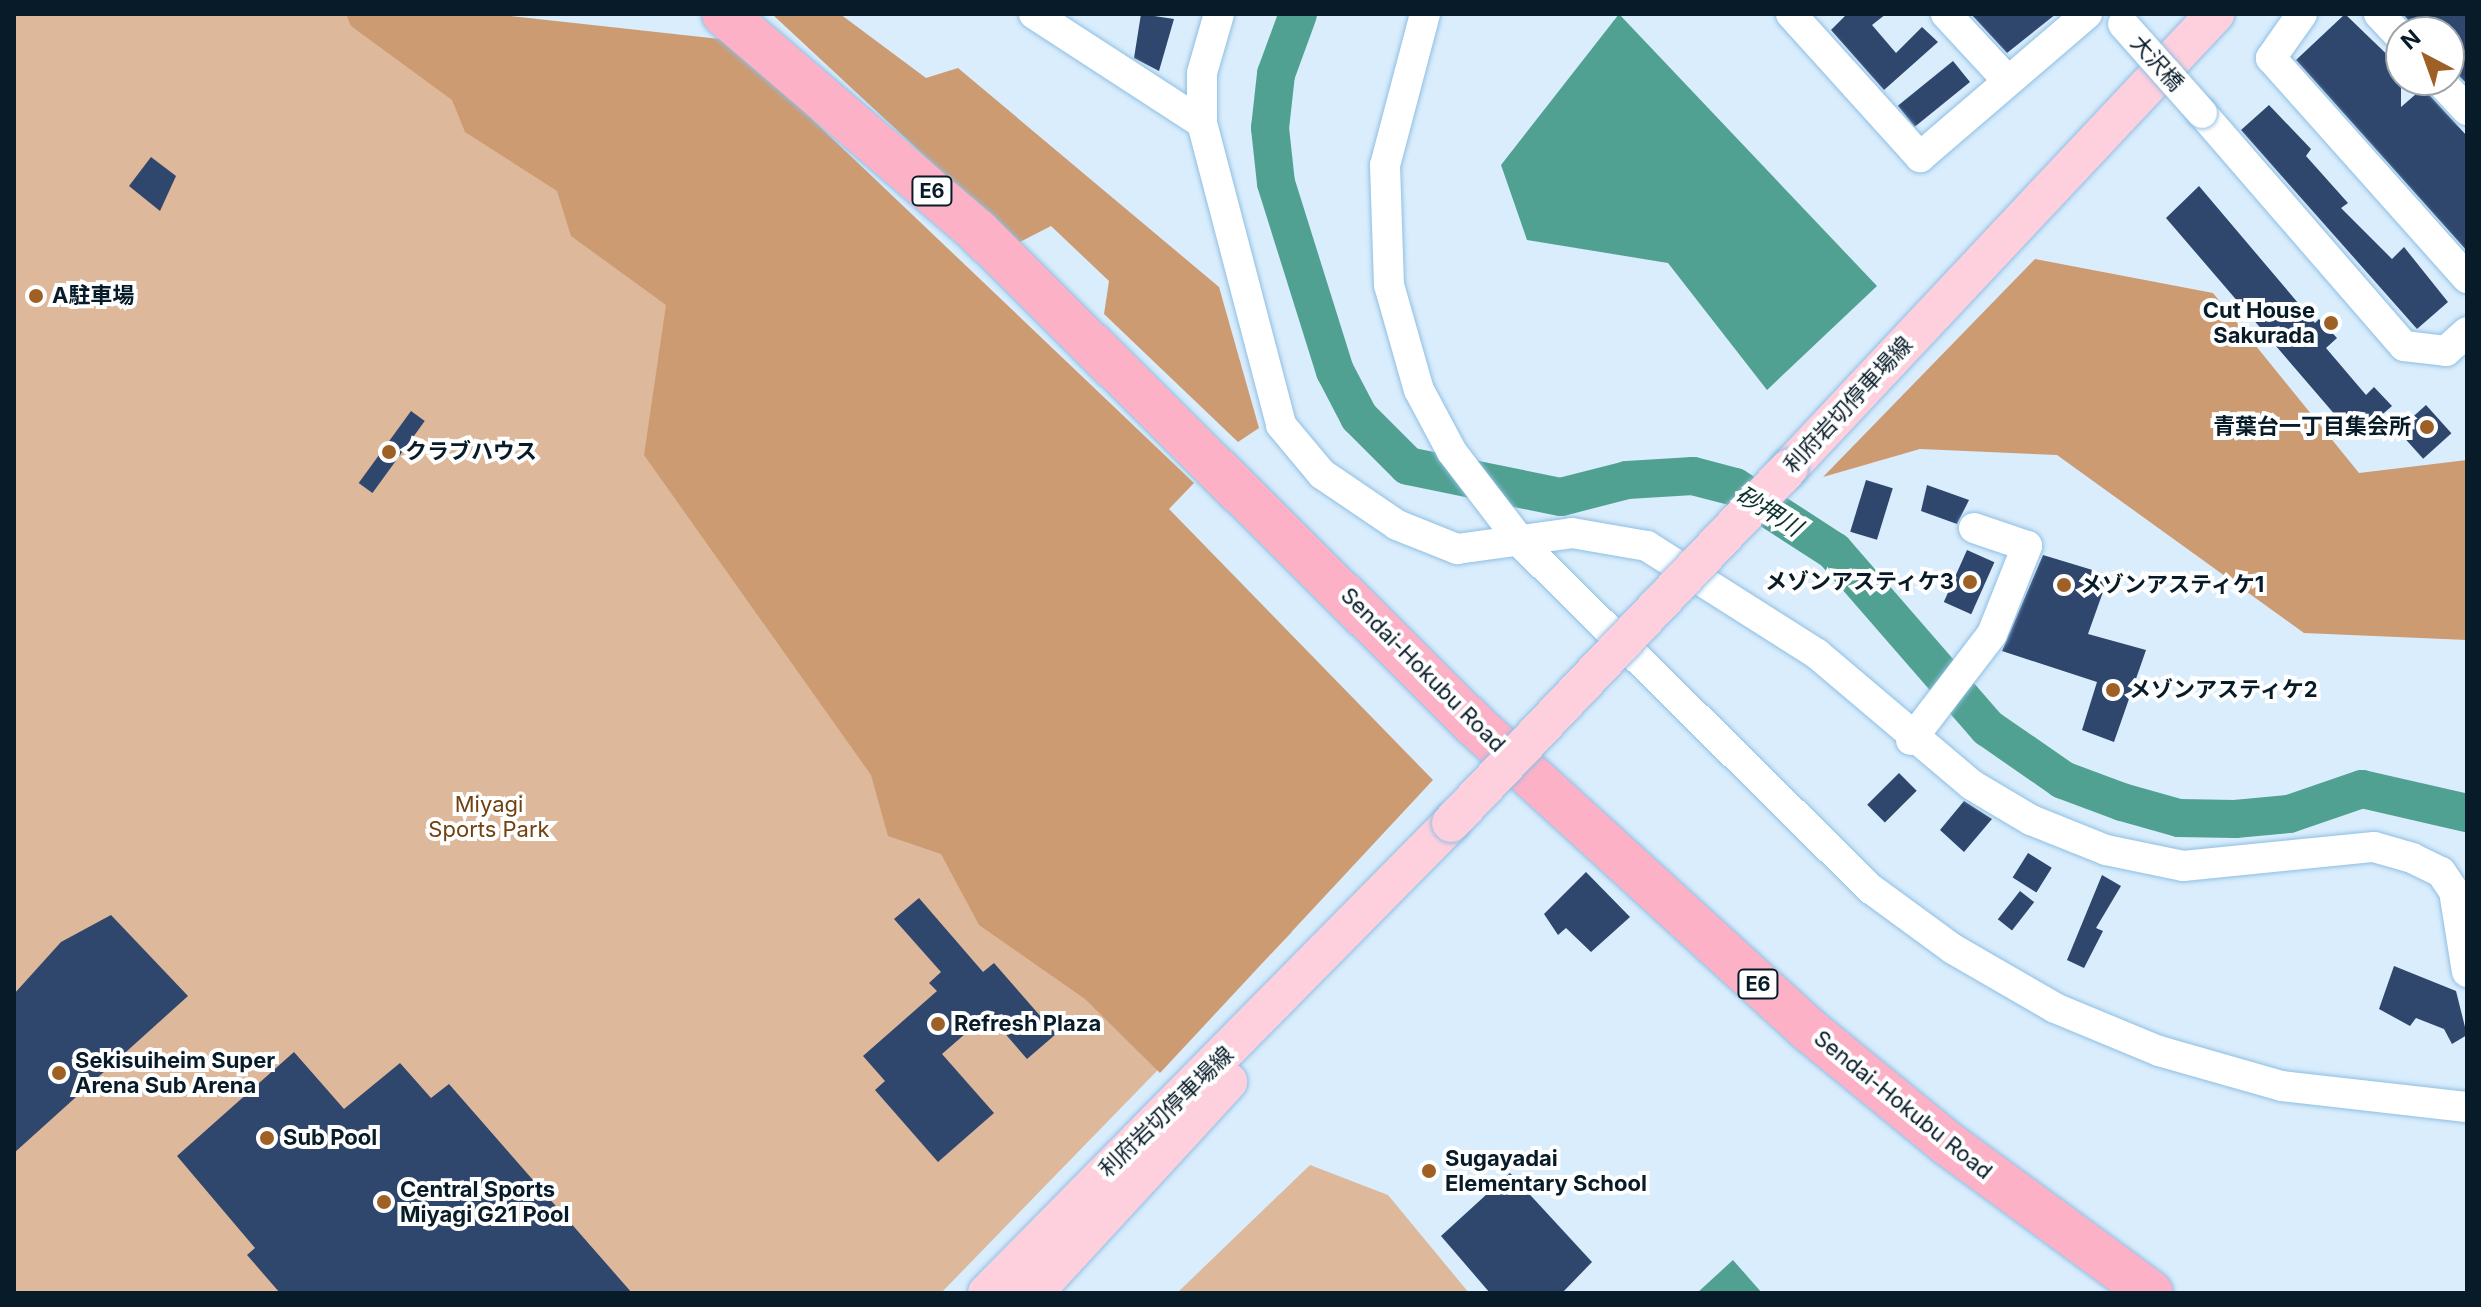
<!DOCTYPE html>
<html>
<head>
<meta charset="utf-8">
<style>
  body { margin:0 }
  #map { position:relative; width:2481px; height:1307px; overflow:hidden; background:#d9edfc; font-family:Inter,"Noto Sans JP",sans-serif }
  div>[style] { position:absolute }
  .green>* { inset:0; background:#ddb89a }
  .forest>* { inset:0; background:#cd9b72 }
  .water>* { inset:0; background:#51a192 }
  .river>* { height:38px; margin:-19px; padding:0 19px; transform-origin:19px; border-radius:19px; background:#51a192 }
  .building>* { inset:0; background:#2f466d; transform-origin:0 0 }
  .roads { filter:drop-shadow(0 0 2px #8fbfe3) drop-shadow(0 0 2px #8fbfe3) }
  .minor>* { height:30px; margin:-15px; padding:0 15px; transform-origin:15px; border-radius:15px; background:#fff }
  .major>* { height:38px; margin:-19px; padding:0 19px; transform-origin:19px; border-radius:19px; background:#fed0dd }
  .highway>* { height:44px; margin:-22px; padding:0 22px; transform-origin:22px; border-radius:22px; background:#fdb1c7 }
  .bridges { filter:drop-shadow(0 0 2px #8fbfe3) drop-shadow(0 0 2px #8fbfe3) }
  .minor-bridge>* { height:30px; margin:-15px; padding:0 15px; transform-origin:15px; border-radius:15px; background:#fff }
  .major-bridge>* { height:38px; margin:-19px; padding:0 19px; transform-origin:19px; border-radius:19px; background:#fed0dd }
  .dots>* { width:22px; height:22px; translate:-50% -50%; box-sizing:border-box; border:4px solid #fff; border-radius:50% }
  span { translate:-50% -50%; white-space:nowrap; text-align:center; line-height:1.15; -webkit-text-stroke:8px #fff; paint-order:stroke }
  .shield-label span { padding:2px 6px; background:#fff; border:2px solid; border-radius:6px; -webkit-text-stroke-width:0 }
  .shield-label { font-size:20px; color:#071b28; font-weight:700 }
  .street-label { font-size:22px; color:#071b28 }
  .poi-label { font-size:22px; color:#071b28; font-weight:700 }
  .left { translate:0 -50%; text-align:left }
  .right { translate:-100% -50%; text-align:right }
  .park-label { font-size:22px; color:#714211 }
  .water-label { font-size:24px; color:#0c332d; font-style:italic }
  .frame { position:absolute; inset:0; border:16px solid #071b28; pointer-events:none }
  .north { position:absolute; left:2385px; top:16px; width:80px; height:80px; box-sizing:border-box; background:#fff; border:2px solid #9ca4a9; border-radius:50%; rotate:319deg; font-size:22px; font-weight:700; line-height:32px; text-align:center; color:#071b28 }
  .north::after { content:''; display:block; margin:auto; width:28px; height:36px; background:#9e6025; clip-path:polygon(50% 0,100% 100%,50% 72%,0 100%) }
</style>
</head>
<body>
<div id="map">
  <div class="green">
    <div style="clip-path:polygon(14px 14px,484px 14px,1292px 932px,941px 1293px,14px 1293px)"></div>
    <div style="clip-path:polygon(1310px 1165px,1388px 1195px,1469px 1293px,1177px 1293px)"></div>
  </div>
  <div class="forest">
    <div style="clip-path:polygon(346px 14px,493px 14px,729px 40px,1194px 483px,1169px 509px,1433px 780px,1160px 1073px,1085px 999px,979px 925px,941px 854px,888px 836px,871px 775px,644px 455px,666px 305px,571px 236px,557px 191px,465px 132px,452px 100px,351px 26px)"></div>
    <div style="clip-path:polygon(772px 14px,840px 14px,926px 78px,958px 68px,1219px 287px,1259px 428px,1238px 442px,1104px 314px,1109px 281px,1051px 226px,1018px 243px)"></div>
    <div style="clip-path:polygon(2035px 259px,2213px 293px,2359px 473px,2467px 460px,2467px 640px,2304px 633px,2057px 455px,1920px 449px,1823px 477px)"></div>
  </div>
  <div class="water">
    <div style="clip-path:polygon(1619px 14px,1877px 286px,1767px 390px,1668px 263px,1527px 240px,1501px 165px)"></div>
    <div style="clip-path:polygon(1733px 1260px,1762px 1293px,1697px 1293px)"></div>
  </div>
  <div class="river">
    <div style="left:1298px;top:14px;width:64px;rotate:110.1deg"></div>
    <div style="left:1276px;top:74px;width:54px;rotate:96.3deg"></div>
    <div style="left:1270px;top:128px;width:55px;rotate:83.8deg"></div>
    <div style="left:1276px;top:183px;width:197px;rotate:72.6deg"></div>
    <div style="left:1335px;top:371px;width:52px;rotate:62.4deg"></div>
    <div style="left:1359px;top:417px;width:69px;rotate:45deg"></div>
    <div style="left:1408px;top:466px;width:156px;rotate:11.5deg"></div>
    <div style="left:1561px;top:497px;width:68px;rotate:-14.4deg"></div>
    <div style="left:1627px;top:480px;width:66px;rotate:-3.5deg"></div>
    <div style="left:1693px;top:476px;width:43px;rotate:14.7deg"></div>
    <div style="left:1735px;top:487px;width:118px;rotate:32.9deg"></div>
    <div style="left:1834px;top:551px;width:235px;rotate:49deg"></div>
    <div style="left:1988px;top:728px;width:91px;rotate:34.7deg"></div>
    <div style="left:2063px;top:780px;width:63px;rotate:20.4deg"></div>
    <div style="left:2122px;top:802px;width:59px;rotate:15.7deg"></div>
    <div style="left:2179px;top:818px;width:56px;rotate:1deg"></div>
    <div style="left:2235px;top:819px;width:54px;rotate:-5.3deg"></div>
    <div style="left:2289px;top:814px;width:77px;rotate:-18.9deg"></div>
    <div style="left:2362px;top:789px;width:108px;rotate:12.9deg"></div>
  </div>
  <div class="building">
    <div style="clip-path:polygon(1141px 14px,1174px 19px,1159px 71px,1134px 58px)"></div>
    <div style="clip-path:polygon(1847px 14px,1886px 14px,1872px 25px,1896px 53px,1922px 27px,1938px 42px,1884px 90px,1831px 30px)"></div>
    <div style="clip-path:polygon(1971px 14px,2056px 14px,2007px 53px)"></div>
    <div style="clip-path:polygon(2345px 14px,2401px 68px,2401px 107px,2423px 88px,2467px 136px,2467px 251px,2296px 60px)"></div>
    <div style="clip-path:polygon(2403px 14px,2467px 14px,2467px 84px,2449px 66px,2449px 32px,2418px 32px)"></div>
    <div style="left:1953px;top:61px;width:27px;height:71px;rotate:51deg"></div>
    <div style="clip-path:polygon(2269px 105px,2311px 149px,2306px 156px,2348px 203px,2341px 208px,2392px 259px,2404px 247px,2448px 302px,2417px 329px,2241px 130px)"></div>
    <div style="clip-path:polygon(151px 157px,176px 176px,160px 211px,129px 186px)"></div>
    <div style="clip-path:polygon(2199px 186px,2315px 323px,2319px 319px,2337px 338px,2326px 348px,2366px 395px,2374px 387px,2392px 406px,2355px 438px,2166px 218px)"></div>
    <div style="left:2426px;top:405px;width:38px;height:38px;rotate:48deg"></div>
    <div style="left:411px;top:411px;width:17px;height:89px;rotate:36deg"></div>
    <div style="left:1866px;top:480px;width:28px;height:54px;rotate:17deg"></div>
    <div style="clip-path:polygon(1927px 485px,1969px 500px,1957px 524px,1921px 511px)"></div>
    <div style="left:1967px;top:550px;width:30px;height:57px;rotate:24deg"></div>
    <div style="clip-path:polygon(2043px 555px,2109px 575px,2088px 634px,2146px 650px,2114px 742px,2082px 730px,2097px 682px,2002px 651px)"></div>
    <div style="left:1899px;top:773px;width:25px;height:45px;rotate:45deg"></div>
    <div style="clip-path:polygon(1964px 801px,1992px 819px,1964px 852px,1940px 830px)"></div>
    <div style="left:2028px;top:853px;width:28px;height:29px;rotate:32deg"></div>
    <div style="clip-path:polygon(1586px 872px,1630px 917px,1591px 952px,1566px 928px,1558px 935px,1544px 914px)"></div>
    <div style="clip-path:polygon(2102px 875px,2121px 886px,2096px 928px,2103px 931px,2084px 968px,2067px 960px)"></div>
    <div style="left:2020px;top:891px;width:18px;height:36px;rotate:38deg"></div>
    <div style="clip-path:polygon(919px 898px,983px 972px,994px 963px,1056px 1034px,1027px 1059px,988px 1014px,942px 1054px,994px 1113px,938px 1162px,875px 1090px,885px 1081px,863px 1056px,937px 991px,929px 983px,941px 972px,894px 919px)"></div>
    <div style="clip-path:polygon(111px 915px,188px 996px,14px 1153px,14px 994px,61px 942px)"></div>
    <div style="clip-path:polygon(2394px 966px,2456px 991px,2467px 1035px,2452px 1044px,2444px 1029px,2416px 1018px,2410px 1026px,2379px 1009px)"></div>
    <div style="clip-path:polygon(294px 1052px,344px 1109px,400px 1063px,431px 1098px,449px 1084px,632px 1293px,280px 1293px,247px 1255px,255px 1248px,177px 1156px)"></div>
    <div style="clip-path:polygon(1510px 1173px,1592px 1262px,1562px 1293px,1490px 1293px,1441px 1236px)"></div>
  </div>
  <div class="roads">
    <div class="minor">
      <div style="left:1034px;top:14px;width:200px;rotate:33deg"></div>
      <div style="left:1219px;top:14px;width:61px;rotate:106.1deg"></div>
      <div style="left:1202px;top:73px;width:50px;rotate:90deg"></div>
      <div style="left:1202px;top:123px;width:312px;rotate:75.3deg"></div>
      <div style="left:1281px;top:425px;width:64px;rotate:50.1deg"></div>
      <div style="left:1322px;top:474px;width:91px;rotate:34.2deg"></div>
      <div style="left:1397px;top:525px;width:65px;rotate:21.8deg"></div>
      <div style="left:1457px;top:549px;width:116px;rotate:-7.9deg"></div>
      <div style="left:1572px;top:533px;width:76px;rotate:9.8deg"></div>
      <div style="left:1647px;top:546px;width:201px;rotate:32.4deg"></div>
      <div style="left:1817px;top:654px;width:203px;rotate:40.2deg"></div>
      <div style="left:1972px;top:785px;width:69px;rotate:30.7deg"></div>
      <div style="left:2031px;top:820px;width:81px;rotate:21.8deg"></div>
      <div style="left:2106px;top:850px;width:79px;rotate:11.7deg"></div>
      <div style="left:2183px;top:866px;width:192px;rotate:-5.7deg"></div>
      <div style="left:2374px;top:847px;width:40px;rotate:16deg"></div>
      <div style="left:2412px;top:858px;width:32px;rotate:26deg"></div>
      <div style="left:2441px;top:872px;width:23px;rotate:56deg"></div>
      <div style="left:2454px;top:891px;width:82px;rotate:80.9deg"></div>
      <div style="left:1425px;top:14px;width:156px;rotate:104.8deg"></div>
      <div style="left:1385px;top:165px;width:120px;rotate:88.1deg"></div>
      <div style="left:1389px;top:285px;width:109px;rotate:74.1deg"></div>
      <div style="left:1419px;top:390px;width:70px;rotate:62deg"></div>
      <div style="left:1452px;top:452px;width:117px;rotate:52.6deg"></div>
      <div style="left:1523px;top:545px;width:489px;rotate:44.7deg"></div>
      <div style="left:1871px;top:889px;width:102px;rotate:36.2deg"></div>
      <div style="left:1953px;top:949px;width:118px;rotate:30deg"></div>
      <div style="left:2055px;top:1008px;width:113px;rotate:22.5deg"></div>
      <div style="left:2159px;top:1051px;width:128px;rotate:15.9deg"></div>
      <div style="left:2282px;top:1086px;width:186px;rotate:6.5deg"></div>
      <div style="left:1791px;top:14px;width:193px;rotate:47.9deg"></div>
      <div style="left:1920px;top:157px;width:220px;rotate:-40.6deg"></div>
      <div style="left:1946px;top:14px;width:91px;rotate:47.2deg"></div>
      <div style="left:2302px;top:14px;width:54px;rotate:125.2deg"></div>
      <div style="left:2271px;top:58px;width:295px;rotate:48.3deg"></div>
      <div style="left:2379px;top:14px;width:33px;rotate:47deg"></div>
      <div style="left:2439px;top:80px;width:41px;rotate:47deg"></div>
      <div style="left:2202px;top:113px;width:308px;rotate:49.1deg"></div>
      <div style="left:2404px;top:346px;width:42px;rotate:6.8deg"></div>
      <div style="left:2446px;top:351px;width:28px;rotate:-42deg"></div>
      <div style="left:1911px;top:740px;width:133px;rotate:-52.6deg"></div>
      <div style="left:1992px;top:634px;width:95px;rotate:-68.3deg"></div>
      <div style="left:2027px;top:546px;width:56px;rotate:-161.2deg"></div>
    </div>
    <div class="major">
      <div style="left:1789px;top:468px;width:623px;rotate:-46.82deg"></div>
      <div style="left:987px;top:1293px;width:660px;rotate:-45.37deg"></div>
      <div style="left:1034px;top:1293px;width:287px;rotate:-47.4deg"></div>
    </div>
    <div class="highway">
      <div style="left:724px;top:14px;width:333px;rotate:40.6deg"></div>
      <div style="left:977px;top:231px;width:700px;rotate:44.77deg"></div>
      <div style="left:1474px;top:724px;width:454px;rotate:42.4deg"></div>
      <div style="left:1809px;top:1030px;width:178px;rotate:39.3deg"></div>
      <div style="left:1947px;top:1143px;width:253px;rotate:36.3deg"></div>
    </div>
  </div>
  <div class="bridges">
    <div class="minor-bridge">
      <div style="left:2123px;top:24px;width:119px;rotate:48.4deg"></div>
    </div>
    <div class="major-bridge">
      <div style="left:1451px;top:823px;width:490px;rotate:-46.4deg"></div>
    </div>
  </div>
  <div class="dots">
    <div style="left:36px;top:296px;background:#9e6025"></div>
    <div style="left:2331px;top:323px;background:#9e6025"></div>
    <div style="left:2427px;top:427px;background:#9e6025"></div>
    <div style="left:389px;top:452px;background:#9e6025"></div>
    <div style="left:1970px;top:582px;background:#9e6025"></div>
    <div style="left:2064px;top:585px;background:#9e6025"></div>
    <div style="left:2113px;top:690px;background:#9e6025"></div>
    <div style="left:938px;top:1024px;background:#9e6025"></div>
    <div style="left:59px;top:1073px;background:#9e6025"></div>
    <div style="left:267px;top:1138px;background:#9e6025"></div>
    <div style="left:1429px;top:1171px;background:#9e6025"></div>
    <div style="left:384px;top:1202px;background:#9e6025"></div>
  </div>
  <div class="shield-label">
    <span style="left:932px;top:191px">E6</span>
    <span style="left:1758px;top:984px">E6</span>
  </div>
  <div class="street-label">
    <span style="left:2157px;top:63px;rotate:48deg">大沢橋</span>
    <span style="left:1848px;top:405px;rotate:-47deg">利府岩切停車場線</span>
    <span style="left:1423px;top:670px;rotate:45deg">Sendai-Hokubu Road</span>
    <span style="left:1903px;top:1105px;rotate:39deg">Sendai-Hokubu Road</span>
    <span style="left:1166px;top:1112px;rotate:-44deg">利府岩切停車場線</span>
  </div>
  <div class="poi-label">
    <span class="left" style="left:52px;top:296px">A駐車場</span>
    <span class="right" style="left:2315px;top:323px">Cut House<br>Sakurada</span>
    <span class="right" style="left:2411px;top:427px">青葉台一丁目集会所</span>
    <span class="left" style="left:405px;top:452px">クラブハウス</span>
    <span class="right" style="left:1954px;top:582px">メゾンアスティケ3</span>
    <span class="left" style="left:2080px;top:585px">メゾンアスティケ1</span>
    <span class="left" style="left:2129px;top:690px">メゾンアスティケ2</span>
    <span class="left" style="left:954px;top:1024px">Refresh Plaza</span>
    <span class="left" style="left:75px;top:1073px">Sekisuiheim Super<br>Arena Sub Arena</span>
    <span class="left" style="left:283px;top:1138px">Sub Pool</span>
    <span class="left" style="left:1445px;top:1171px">Sugayadai<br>Elementary School</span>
    <span class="left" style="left:400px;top:1202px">Central Sports<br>Miyagi G21 Pool</span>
  </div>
  <div class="park-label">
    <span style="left:489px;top:817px">Miyagi<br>Sports Park</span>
  </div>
  <div class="water-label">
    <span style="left:1769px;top:511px;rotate:32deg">砂押川</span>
  </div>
  <div class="frame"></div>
  <div class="north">N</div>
</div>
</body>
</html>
